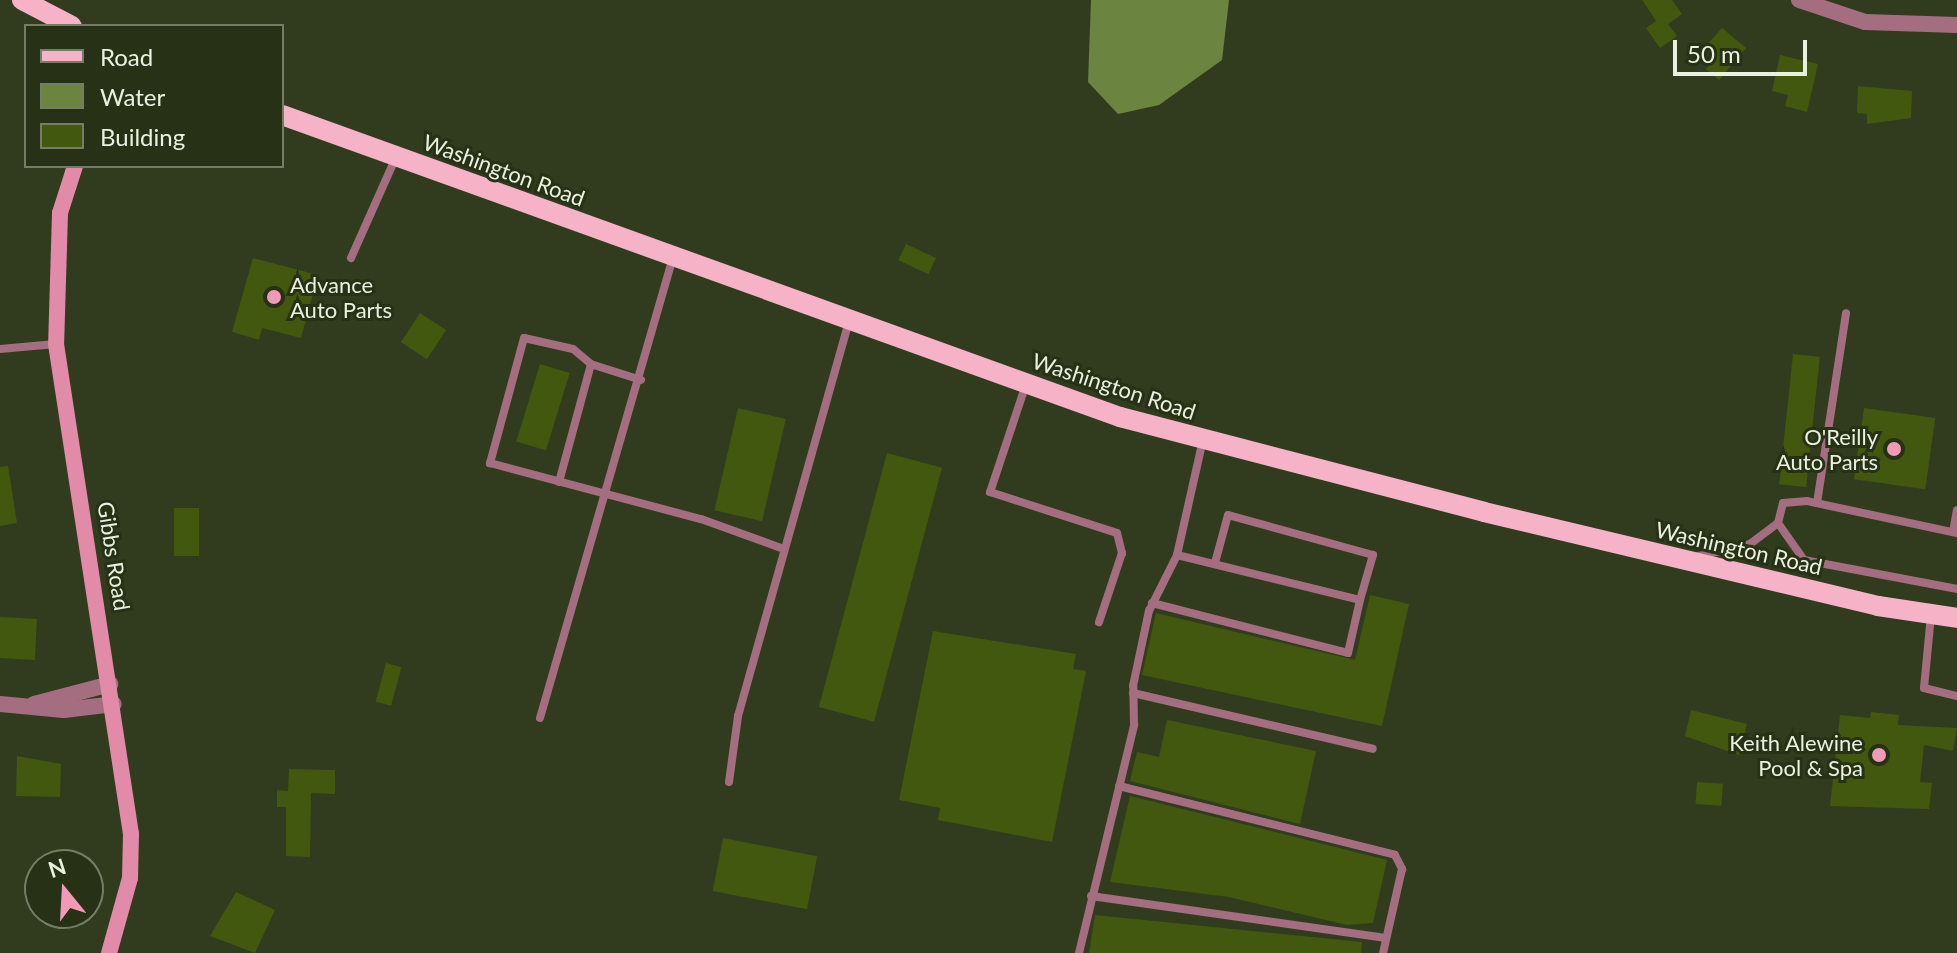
<!DOCTYPE html>
<html>
<head>
<meta charset="utf-8">
<style>
  body { margin:0 }
  #map { position:relative; width:1957px; height:953px; overflow:hidden; background:#313c1f; font-family:Lato,sans-serif }
  div>[style] { position:absolute }
  .water>* { inset:0; background:#6b843f }
  .building>* { inset:0; background:#41580e; transform-origin:0 0 }
  .lane>* { height:8px; margin:-4px; padding:0 4px; transform-origin:4px; border-radius:4px; background:#a46e80 }
  .street>* { height:16px; margin:-8px; padding:0 8px; transform-origin:8px; border-radius:8px; background:#a46e80 }
  .secondary>* { height:16px; margin:-8px; padding:0 8px; transform-origin:8px; border-radius:8px; background:#e18ba8 }
  .primary>* { height:20px; margin:-10px; padding:0 10px; transform-origin:10px; border-radius:10px; background:#f6b3c8 }
  .dots>* { width:22px; height:22px; translate:-50% -50%; box-sizing:border-box; border:4px solid #273115; border-radius:50% }
  span { translate:-50% -50%; white-space:nowrap; text-align:center; line-height:1.15; -webkit-text-stroke:6px #273115; paint-order:stroke }
  .street-label { font-size:22px; color:#e9f0df }
  .poi-label { font-size:22px; color:#e9f0df }
  .left { translate:0 -50%; text-align:left }
  .right { translate:-100% -50%; text-align:right }
  .legend { position:absolute; left:24px; top:24px; width:260px; height:144px; box-sizing:border-box; background:#273115; border:2px solid #757d66; margin:0; padding:10px 14px; list-style:none; font-size:24px; color:#e9f0df }
  .legend li { display:flex; align-items:center; gap:16px; height:40px }
  .legend b { width:40px; border:2px solid #757d66 }
  .north { position:absolute; left:24px; top:849px; width:80px; height:80px; box-sizing:border-box; background:#273115; border:2px solid #757d66; border-radius:50%; rotate:342deg; font-size:22px; font-weight:700; line-height:32px; text-align:center; color:#e9f0df }
  .north::after { content:''; display:block; margin:auto; width:28px; height:36px; background:#f09ab7; clip-path:polygon(50% 0,100% 100%,50% 72%,0 100%) }
  .scale { position:absolute; left:1673px; top:40px; width:134px; height:36px; box-sizing:border-box; border:4px solid #e9f0df; border-top:0; padding-left:10px; font-size:24px; line-height:28px; white-space:nowrap; color:#e9f0df; -webkit-text-stroke:6px #273115; paint-order:stroke }
</style>
</head>
<body>
<div id="map">
  <div class="water">
    <div style="clip-path:polygon(1091px 0,1229px 0,1222px 60px,1159px 105px,1118px 114px,1088px 82px)"></div>
  </div>
  <div class="building">
    <div style="clip-path:polygon(1642px 0,1672px 0,1682px 14px,1668px 24px,1677px 36px,1660px 48px,1646px 28px,1656px 21px)"></div>
    <div style="clip-path:polygon(1722px 28px,1746px 48px,1719px 80px,1706px 69px,1715px 58px,1704px 48px)"></div>
    <div style="clip-path:polygon(1780px 55px,1818px 64px,1807px 112px,1785px 106px,1788px 95px,1772px 91px)"></div>
    <div style="clip-path:polygon(1858px 86px,1912px 91px,1911px 118px,1867px 124px,1867px 114px,1857px 113px)"></div>
    <div style="left:906px;top:244px;width:33px;height:18px;rotate:25deg"></div>
    <div style="clip-path:polygon(253px 258px,318px 275px,301px 338px,262px 328px,259px 340px,232px 332px)"></div>
    <div style="left:420px;top:313px;width:31px;height:35px;rotate:33deg"></div>
    <div style="left:1793px;top:354px;width:27px;height:131px;rotate:6deg"></div>
    <div style="left:540px;top:364px;width:31px;height:81px;rotate:17deg"></div>
    <div style="left:738px;top:408px;width:49px;height:105px;rotate:13deg"></div>
    <div style="left:1864px;top:408px;width:72px;height:72px;rotate:8deg"></div>
    <div style="left:887px;top:453px;width:57px;height:263px;rotate:15deg"></div>
    <div style="clip-path:polygon(8px 466px,17px 523px,0 526px,0 467px)"></div>
    <div style="left:174px;top:508px;width:25px;height:48px"></div>
    <div style="clip-path:polygon(1370px 595px,1409px 604px,1382px 726px,1142px 675px,1156px 613px,1355px 660px)"></div>
    <div style="left:0;top:617px;width:37px;height:41px;rotate:3deg"></div>
    <div style="clip-path:polygon(933px 631px,1076px 654px,1073px 669px,1086px 671px,1052px 842px,938px 820px,940px 808px,899px 800px)"></div>
    <div style="left:386px;top:663px;width:16px;height:40px;rotate:15deg"></div>
    <div style="clip-path:polygon(1691px 710px,1747px 724px,1739px 755px,1685px 736px)"></div>
    <div style="clip-path:polygon(1871px 712px,1899px 715px,1898px 725px,1957px 728px,1953px 751px,1924px 745px,1920px 782px,1932px 783px,1929px 809px,1830px 806px,1840px 715px,1870px 718px)"></div>
    <div style="clip-path:polygon(1167px 720px,1316px 751px,1300px 824px,1130px 781px,1137px 752px,1159px 757px)"></div>
    <div style="clip-path:polygon(17px 756px,61px 764px,60px 797px,16px 796px)"></div>
    <div style="clip-path:polygon(289px 769px,335px 770px,335px 794px,311px 793px,310px 857px,286px 856px,286px 807px,277px 807px,277px 790px,288px 791px)"></div>
    <div style="left:1697px;top:782px;width:26px;height:22px;rotate:4deg"></div>
    <div style="clip-path:polygon(1130px 796px,1387px 860px,1373px 923px,1347px 925px,1229px 897px,1110px 882px)"></div>
    <div style="left:723px;top:838px;width:96px;height:54px;rotate:11deg"></div>
    <div style="clip-path:polygon(236px 892px,275px 910px,255px 953px,210px 936px)"></div>
    <div style="clip-path:polygon(1095px 915px,1362px 942px,1361px 953px,1089px 953px)"></div>
  </div>
  <div class="lane">
    <div style="left:351px;top:258px;width:111px;rotate:-66deg"></div>
    <div style="left:0;top:349px;width:56px;rotate:-5.1deg"></div>
    <div style="left:641px;top:380px;width:52px;rotate:-162.3deg"></div>
    <div style="left:591px;top:364px;width:23px;rotate:-140deg"></div>
    <div style="left:573px;top:349px;width:50px;rotate:-167.3deg"></div>
    <div style="left:524px;top:338px;width:130px;rotate:105.2deg"></div>
    <div style="left:490px;top:463px;width:218px;rotate:14.9deg"></div>
    <div style="left:701px;top:519px;width:88px;rotate:19.9deg"></div>
    <div style="left:1026px;top:384px;width:114px;rotate:108.4deg"></div>
    <div style="left:990px;top:492px;width:133px;rotate:17.9deg"></div>
    <div style="left:1117px;top:533px;width:21px;rotate:76deg"></div>
    <div style="left:1122px;top:553px;width:73px;rotate:108.4deg"></div>
    <div style="left:559px;top:482px;width:122px;rotate:-74.8deg"></div>
    <div style="left:1817px;top:503px;width:192px;rotate:-81.3deg"></div>
    <div style="left:1953px;top:532px;width:22px;rotate:-80deg"></div>
    <div style="left:1957px;top:533px;width:153px;rotate:-168deg"></div>
    <div style="left:1807px;top:501px;width:24px;rotate:175deg"></div>
    <div style="left:1783px;top:503px;width:21px;rotate:104deg"></div>
    <div style="left:1778px;top:523px;width:45px;rotate:54.9deg"></div>
    <div style="left:1804px;top:560px;width:156px;rotate:10.7deg"></div>
    <div style="left:1177px;top:555px;width:188px;rotate:13.8deg"></div>
    <div style="left:1360px;top:600px;width:47px;rotate:-73.9deg"></div>
    <div style="left:1373px;top:555px;width:150px;rotate:-164.6deg"></div>
    <div style="left:1228px;top:515px;width:50px;rotate:105.2deg"></div>
    <div style="left:1695px;top:557px;width:57px;rotate:-13.3deg"></div>
    <div style="left:1750px;top:544px;width:35px;rotate:-37deg"></div>
    <div style="left:1152px;top:603px;width:202px;rotate:14.3deg"></div>
    <div style="left:1348px;top:653px;width:54px;rotate:-77.2deg"></div>
    <div style="left:1931px;top:615px;width:73px;rotate:95.5deg"></div>
    <div style="left:1924px;top:688px;width:34px;rotate:14deg"></div>
    <div style="left:1133px;top:693px;width:246px;rotate:13.1deg"></div>
    <div style="left:540px;top:718px;width:479px;rotate:-73.9deg"></div>
    <div style="left:729px;top:782px;width:67px;rotate:-82.2deg"></div>
    <div style="left:738px;top:716px;width:410px;rotate:-74.3deg"></div>
    <div style="left:1119px;top:786px;width:284px;rotate:14deg"></div>
    <div style="left:1395px;top:855px;width:16px;rotate:63deg"></div>
    <div style="left:1402px;top:869px;width:86px;rotate:102.7deg"></div>
    <div style="left:1091px;top:896px;width:298px;rotate:8.1deg"></div>
    <div style="left:1079px;top:953px;width:235px;rotate:-76.4deg"></div>
    <div style="left:1134px;top:725px;width:39px;rotate:-91deg"></div>
    <div style="left:1133px;top:686px;width:77px;rotate:-78deg"></div>
    <div style="left:1149px;top:611px;width:63px;rotate:-63.4deg"></div>
    <div style="left:1177px;top:555px;width:118px;rotate:-77.3deg"></div>
  </div>
  <div class="street">
    <div style="left:1799px;top:0;width:70px;rotate:18.4deg"></div>
    <div style="left:1865px;top:22px;width:92px;rotate:1.9deg"></div>
    <div style="left:0;top:704px;width:64px;rotate:5.4deg"></div>
    <div style="left:64px;top:710px;width:50px;rotate:-6.8deg"></div>
    <div style="left:34px;top:704px;width:79px;rotate:-14.7deg"></div>
  </div>
  <div class="secondary">
    <div style="left:75px;top:166px;width:49px;rotate:107.7deg"></div>
    <div style="left:60px;top:213px;width:131px;rotate:91.7deg"></div>
    <div style="left:56px;top:344px;width:496px;rotate:81.3deg"></div>
    <div style="left:131px;top:834px;width:44px;rotate:91.3deg"></div>
    <div style="left:130px;top:878px;width:78px;rotate:105.6deg"></div>
  </div>
  <div class="primary">
    <div style="left:22px;top:0;width:56px;rotate:27.5deg"></div>
    <div style="left:282px;top:115px;width:891px;rotate:19.82deg"></div>
    <div style="left:1120px;top:417px;width:376px;rotate:14.6deg"></div>
    <div style="left:1484px;top:512px;width:405px;rotate:13.4deg"></div>
    <div style="left:1878px;top:606px;width:80px;rotate:8.6deg"></div>
  </div>
  <div class="dots">
    <div style="left:274px;top:297px;background:#f09ab7"></div>
    <div style="left:1894px;top:449px;background:#f09ab7"></div>
    <div style="left:1879px;top:755px;background:#f09ab7"></div>
  </div>
  <div class="street-label">
    <span style="left:504px;top:170px;rotate:20deg">Washington Road</span>
    <span style="left:1114px;top:386px;rotate:18deg">Washington Road</span>
    <span style="left:1739px;top:548px;rotate:13deg">Washington Road</span>
    <span style="left:114px;top:556px;rotate:81deg">Gibbs Road</span>
  </div>
  <div class="poi-label">
    <span class="left" style="left:290px;top:297px">Advance<br>Auto Parts</span>
    <span class="right" style="left:1878px;top:449px">O'Reilly<br>Auto Parts</span>
    <span class="right" style="left:1863px;top:755px">Keith Alewine<br>Pool &amp; Spa</span>
  </div>
  <ul class="legend">
  <li><b style="height:10px;background:#f6b3c8"></b>Road</li>
  <li><b style="height:22px;background:#6b843f"></b>Water</li>
  <li><b style="height:22px;background:#41580e"></b>Building</li>
  </ul>
  <div class="north">N</div>
  <div class="scale">50 m</div>
</div>
</body>
</html>
